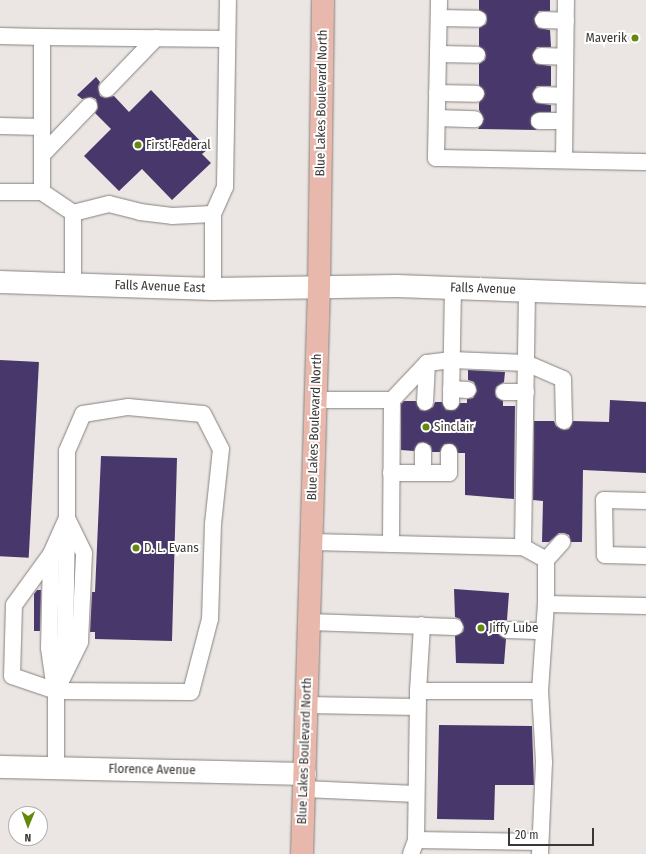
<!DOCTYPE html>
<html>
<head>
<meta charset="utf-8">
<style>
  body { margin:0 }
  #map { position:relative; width:646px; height:854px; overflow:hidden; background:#ebe6e3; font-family:"Fira Sans Condensed",sans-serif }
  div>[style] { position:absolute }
  .building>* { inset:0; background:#48376a; transform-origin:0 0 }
  .roads { filter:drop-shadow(0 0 1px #86827f) drop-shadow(0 0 1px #86827f) }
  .lane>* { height:16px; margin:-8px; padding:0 8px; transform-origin:8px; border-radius:8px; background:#fff }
  .street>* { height:22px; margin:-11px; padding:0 11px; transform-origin:11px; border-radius:11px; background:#fff }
  .secondary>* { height:22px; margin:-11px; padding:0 11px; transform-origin:11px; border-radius:11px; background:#fff }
  .primary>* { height:22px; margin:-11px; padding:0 11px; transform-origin:11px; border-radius:11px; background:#e9b8ad }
  .dots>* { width:11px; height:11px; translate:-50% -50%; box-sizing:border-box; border:2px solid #fff; border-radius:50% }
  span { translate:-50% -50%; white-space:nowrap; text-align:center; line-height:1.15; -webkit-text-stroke:4px #fff; paint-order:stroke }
  .poi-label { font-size:13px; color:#3a3836 }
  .right { translate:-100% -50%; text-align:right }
  .left { translate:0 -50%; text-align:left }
  .street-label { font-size:13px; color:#3a3836 }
  .north { position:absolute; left:8px; top:806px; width:40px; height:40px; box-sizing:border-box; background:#fff; border:1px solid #b0afaf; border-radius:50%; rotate:181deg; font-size:11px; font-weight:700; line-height:16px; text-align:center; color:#3a3836 }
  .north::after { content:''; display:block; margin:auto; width:14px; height:18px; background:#64880c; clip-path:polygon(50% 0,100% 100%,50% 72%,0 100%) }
  .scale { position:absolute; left:508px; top:828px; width:86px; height:18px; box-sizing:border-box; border:2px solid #3a3836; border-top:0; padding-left:5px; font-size:12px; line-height:14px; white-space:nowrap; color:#3a3836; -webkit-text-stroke:3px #fff; paint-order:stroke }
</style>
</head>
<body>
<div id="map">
  <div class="building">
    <div style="clip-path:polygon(479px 0,550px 0,550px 11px,539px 11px,534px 19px,538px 28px,550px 30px,551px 47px,537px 47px,532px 55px,536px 64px,551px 66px,551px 86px,537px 86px,532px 94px,536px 103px,551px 105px,551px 112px,539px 112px,531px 117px,531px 125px,537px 130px,478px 129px,484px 119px,479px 110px,479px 103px,485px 94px,479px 85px,479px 64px,485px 60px,486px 55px,479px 46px,479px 28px,486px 24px,487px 19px,486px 14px,479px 10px)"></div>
    <div style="clip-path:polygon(96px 77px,100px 82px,98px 87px,100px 96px,105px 98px,114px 96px,129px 112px,151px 90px,208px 149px,202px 154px,211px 163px,172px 200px,142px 169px,119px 191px,84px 156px,111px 129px,95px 113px,98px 108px,96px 99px,91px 97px,82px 99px,77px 95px)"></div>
    <div style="left:0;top:360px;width:39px;height:196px;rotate:3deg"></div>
    <div style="clip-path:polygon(468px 370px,505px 372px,504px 382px,496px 387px,495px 392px,496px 397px,503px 401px,503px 406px,515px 406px,514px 499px,465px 495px,465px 453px,458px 453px,453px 444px,444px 444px,440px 452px,432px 452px,431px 446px,423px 442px,418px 443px,414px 451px,401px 450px,401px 404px,404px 401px,416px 401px,420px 410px,425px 411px,433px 407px,435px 402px,442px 402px,446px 410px,455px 410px,460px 403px,467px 403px,467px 399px,473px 398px,477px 391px,474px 382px,468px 380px)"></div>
    <div style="clip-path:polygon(610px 400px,646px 402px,646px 473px,583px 470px,582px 542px,571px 542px,569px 535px,564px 533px,559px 533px,549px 542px,542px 542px,543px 501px,533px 500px,534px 421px,554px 421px,556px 426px,564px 430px,569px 429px,573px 421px,609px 422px)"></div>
    <div style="clip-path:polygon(101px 456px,177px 458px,172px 641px,95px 639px,95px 632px,90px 632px,92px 592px,95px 592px)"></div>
    <div style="clip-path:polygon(454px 589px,509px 593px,507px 620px,502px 622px,498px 629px,499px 635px,506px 639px,504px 664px,456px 663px,455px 636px,463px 632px,464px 627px,460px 619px,455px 617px)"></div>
    <div style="clip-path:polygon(37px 590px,41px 590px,40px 631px,34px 631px,34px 594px)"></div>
    <div style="clip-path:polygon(439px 725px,532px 726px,534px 785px,495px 785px,494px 820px,437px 819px)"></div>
  </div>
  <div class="roads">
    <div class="lane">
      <div style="left:439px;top:0;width:158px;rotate:91.1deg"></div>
      <div style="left:436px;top:158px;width:210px;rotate:1.1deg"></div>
      <div style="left:439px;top:18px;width:39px;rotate:1deg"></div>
      <div style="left:543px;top:20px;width:23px;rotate:2deg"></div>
      <div style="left:0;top:36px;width:42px;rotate:1.4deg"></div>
      <div style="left:42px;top:37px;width:155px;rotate:90deg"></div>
      <div style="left:42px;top:192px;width:42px;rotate:180deg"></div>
      <div style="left:42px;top:37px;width:185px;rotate:0.6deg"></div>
      <div style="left:438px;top:54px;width:39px;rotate:1deg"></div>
      <div style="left:541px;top:56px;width:24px;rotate:2deg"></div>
      <div style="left:107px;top:89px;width:71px;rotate:-46.1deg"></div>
      <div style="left:437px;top:93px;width:39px;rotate:1deg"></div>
      <div style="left:541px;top:95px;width:23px;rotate:2deg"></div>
      <div style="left:437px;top:118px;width:38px;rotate:2deg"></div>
      <div style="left:539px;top:121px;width:25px"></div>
      <div style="left:0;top:126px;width:42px;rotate:1.4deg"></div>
      <div style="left:42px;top:155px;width:68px;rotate:-46.2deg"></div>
      <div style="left:564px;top:160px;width:160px;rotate:-89.3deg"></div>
      <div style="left:42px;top:192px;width:37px;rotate:34deg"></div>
      <div style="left:73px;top:213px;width:37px;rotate:-14deg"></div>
      <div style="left:109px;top:204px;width:32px;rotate:14deg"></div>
      <div style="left:140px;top:212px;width:32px;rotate:7deg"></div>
      <div style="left:172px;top:216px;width:41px;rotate:-2.8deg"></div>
      <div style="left:213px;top:214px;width:30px;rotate:-66deg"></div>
      <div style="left:225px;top:187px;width:187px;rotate:-89.1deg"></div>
      <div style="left:73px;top:284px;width:71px;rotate:-90deg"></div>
      <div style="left:213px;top:289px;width:75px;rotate:-90deg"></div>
      <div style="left:451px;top:389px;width:17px;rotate:3deg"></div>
      <div style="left:504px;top:392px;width:22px"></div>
      <div style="left:316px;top:400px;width:76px"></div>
      <div style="left:392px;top:400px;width:51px;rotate:-46.6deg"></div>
      <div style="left:427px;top:363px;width:25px;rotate:-7deg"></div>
      <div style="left:452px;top:360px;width:74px;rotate:2.3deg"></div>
      <div style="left:526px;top:363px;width:40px;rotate:23.4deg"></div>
      <div style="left:563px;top:379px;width:42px;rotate:88.6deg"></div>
      <div style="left:425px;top:402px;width:39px;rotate:-87deg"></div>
      <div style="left:451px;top:402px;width:114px;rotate:-89deg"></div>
      <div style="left:391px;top:473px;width:58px"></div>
      <div style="left:449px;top:473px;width:21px;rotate:-90deg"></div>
      <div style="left:423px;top:473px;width:22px;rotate:-90deg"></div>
      <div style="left:646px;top:501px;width:42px;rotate:-178.6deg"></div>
      <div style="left:604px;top:500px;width:55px;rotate:89deg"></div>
      <div style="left:605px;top:555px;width:41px;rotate:1.4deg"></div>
      <div style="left:312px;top:542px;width:211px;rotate:1.4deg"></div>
      <div style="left:523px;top:547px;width:26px;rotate:29deg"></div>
      <div style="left:546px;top:560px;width:44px;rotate:90deg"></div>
      <div style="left:391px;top:544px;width:144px;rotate:-89.6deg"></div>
      <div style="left:523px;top:547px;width:256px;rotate:-89.1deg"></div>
      <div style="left:51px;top:554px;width:94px;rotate:91.2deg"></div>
      <div style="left:49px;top:648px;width:34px;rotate:82deg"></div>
      <div style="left:546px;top:560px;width:24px;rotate:-48deg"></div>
      <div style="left:309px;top:622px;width:146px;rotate:2deg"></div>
      <div style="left:507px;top:630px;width:37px;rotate:2deg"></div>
      <div style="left:60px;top:670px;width:28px;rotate:-80deg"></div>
      <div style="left:65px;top:642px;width:118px;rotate:-89deg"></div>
      <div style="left:56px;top:691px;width:46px;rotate:-161.2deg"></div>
      <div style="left:12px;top:676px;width:71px;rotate:-88.4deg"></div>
      <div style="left:14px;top:605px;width:63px;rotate:-54deg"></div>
      <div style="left:51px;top:554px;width:39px;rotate:-66deg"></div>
      <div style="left:67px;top:518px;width:67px;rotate:-90deg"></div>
      <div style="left:67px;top:451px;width:40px;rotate:-66.6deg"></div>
      <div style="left:83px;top:414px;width:46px;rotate:-8.8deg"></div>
      <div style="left:128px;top:407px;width:75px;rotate:5.3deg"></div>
      <div style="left:203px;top:414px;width:39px;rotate:63deg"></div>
      <div style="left:221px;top:449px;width:75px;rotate:96.1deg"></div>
      <div style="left:213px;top:524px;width:95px;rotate:91.8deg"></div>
      <div style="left:210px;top:619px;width:75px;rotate:104.6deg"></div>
      <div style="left:191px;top:692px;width:135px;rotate:-179.6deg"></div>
      <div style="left:56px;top:691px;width:77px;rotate:90deg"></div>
      <div style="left:56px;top:691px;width:55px;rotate:-63.9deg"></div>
      <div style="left:80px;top:642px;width:89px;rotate:-87.4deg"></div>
      <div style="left:84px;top:553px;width:39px;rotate:-116deg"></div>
      <div style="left:418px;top:691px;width:66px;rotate:-86.5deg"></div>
      <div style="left:307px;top:705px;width:110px;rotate:1deg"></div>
      <div style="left:304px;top:789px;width:112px;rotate:2.6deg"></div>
      <div style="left:416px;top:840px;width:124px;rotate:0.9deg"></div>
      <div style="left:411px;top:854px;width:15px;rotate:-70deg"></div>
      <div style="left:416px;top:840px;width:149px;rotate:-89.2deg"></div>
      <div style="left:418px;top:691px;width:122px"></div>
      <div style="left:540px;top:854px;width:92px;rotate:-87.5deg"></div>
      <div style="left:544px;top:762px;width:71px;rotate:-93.2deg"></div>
      <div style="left:540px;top:691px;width:87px;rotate:-86.1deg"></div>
      <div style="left:546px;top:604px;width:100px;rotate:1.1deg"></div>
    </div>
    <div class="street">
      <div style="left:0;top:767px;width:305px;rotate:1.3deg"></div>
    </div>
    <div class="secondary">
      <div style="left:0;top:282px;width:213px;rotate:1.9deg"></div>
      <div style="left:213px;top:289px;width:184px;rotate:-0.9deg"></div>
      <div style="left:397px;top:286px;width:249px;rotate:2.1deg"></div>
    </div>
    <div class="primary">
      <div style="left:302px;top:854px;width:567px;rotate:-88.28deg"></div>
      <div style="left:319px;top:287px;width:287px;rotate:-89.2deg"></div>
    </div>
  </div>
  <div class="dots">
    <div style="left:635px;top:38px;background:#64880c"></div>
    <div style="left:138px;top:145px;background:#64880c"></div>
    <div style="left:426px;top:427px;background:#64880c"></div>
    <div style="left:136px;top:548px;background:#64880c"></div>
    <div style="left:481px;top:628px;background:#64880c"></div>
  </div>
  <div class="poi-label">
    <span class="right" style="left:627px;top:38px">Maverik</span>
    <span class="left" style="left:146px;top:145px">First Federal</span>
    <span class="left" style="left:434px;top:427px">Sinclair</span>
    <span class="left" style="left:144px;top:548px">D. L. Evans</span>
    <span class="left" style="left:489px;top:628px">Jiffy Lube</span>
  </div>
  <div class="street-label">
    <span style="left:322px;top:103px;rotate:-89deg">Blue Lakes Boulevard North</span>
    <span style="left:160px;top:287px;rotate:2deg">Falls Avenue East</span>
    <span style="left:483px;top:289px;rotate:2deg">Falls Avenue</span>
    <span style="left:315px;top:427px;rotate:-88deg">Blue Lakes Boulevard North</span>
    <span style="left:305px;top:751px;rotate:-88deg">Blue Lakes Boulevard North</span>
    <span style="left:152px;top:770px;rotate:1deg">Florence Avenue</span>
  </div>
  <div class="north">N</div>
  <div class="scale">20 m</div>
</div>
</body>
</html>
